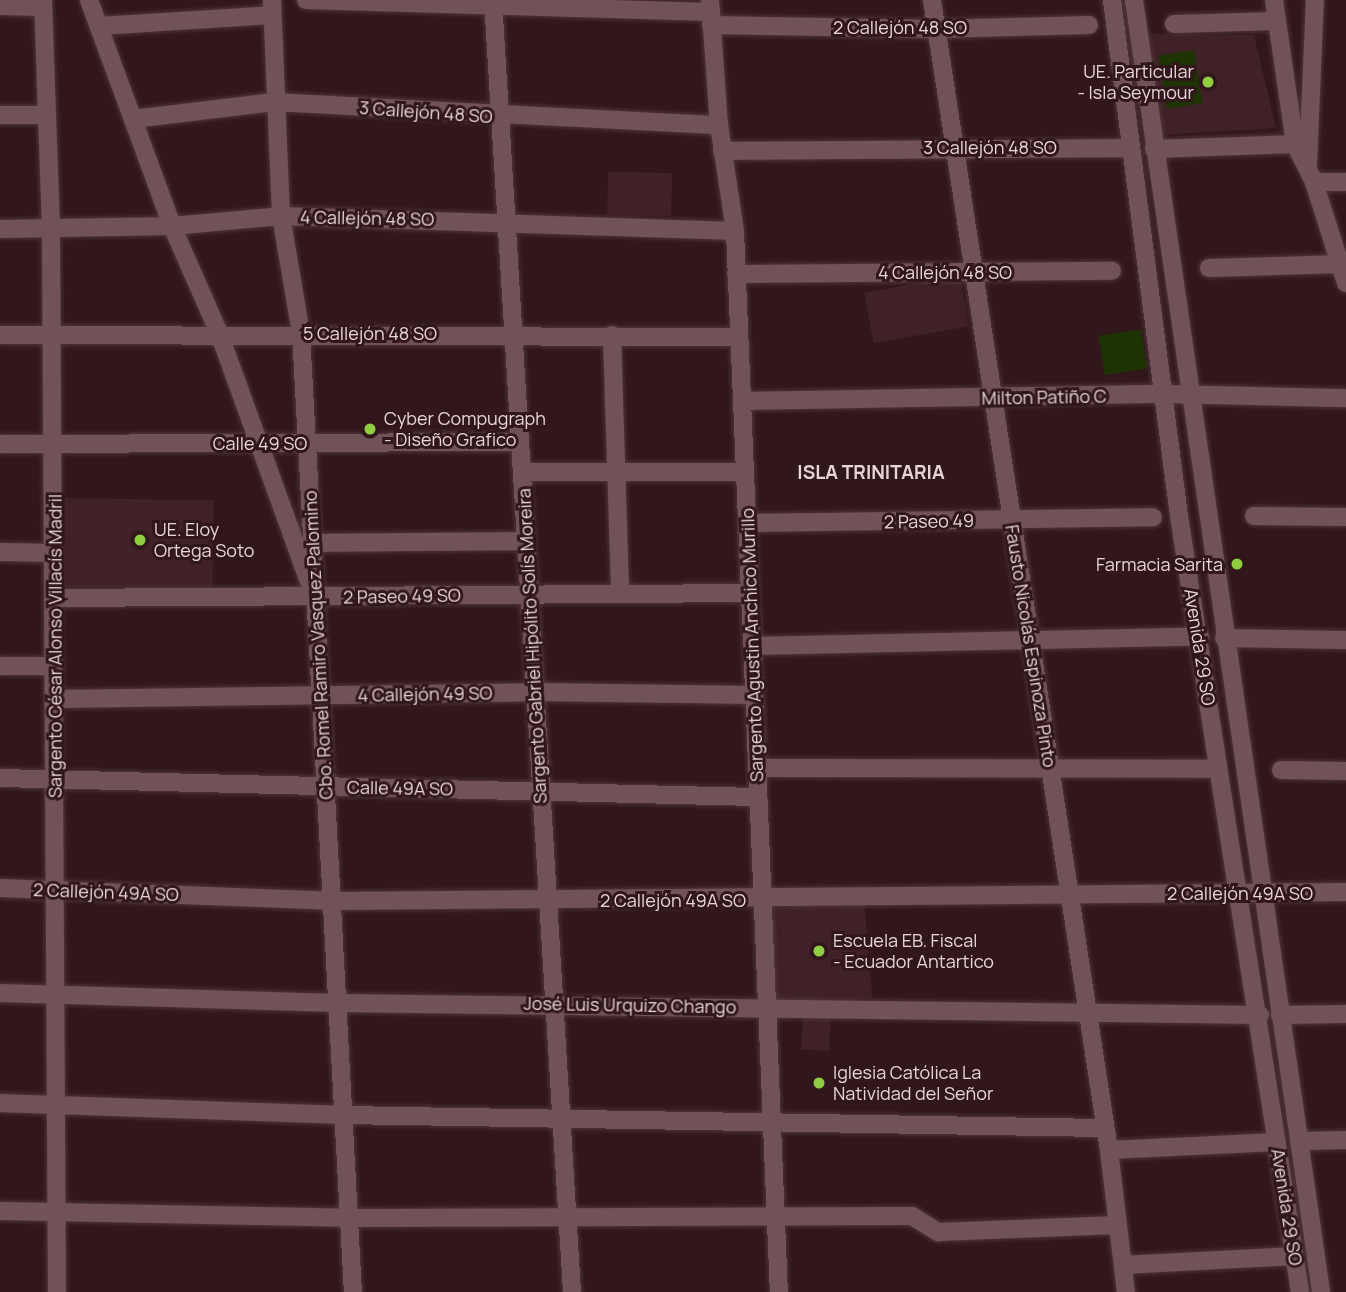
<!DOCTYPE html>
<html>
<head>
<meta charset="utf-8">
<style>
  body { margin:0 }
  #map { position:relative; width:1346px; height:1292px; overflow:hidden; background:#31171c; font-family:Manrope,sans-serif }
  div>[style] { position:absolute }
  .built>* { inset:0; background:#412128; transform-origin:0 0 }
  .green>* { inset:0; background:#1e3303; transform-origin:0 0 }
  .roads { filter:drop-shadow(0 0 2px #4e353a) drop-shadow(0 0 2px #4e353a) }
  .minor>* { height:18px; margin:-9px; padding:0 9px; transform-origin:9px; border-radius:9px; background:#715257 }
  .dots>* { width:19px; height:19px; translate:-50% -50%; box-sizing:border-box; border:4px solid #31171c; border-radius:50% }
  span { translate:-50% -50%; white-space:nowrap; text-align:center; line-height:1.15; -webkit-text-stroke:6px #31171c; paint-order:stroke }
  .street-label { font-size:18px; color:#e7d4d7 }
  .poi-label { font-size:18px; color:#e7d4d7 }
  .right { translate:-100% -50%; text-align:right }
  .left { translate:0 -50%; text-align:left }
  .neighbourhood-label { font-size:19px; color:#e7d4d7; font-weight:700 }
</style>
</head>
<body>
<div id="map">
  <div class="built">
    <div style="clip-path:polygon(1146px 34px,1254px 35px,1276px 128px,1160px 135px)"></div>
    <div style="left:608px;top:172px;width:64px;height:43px;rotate:1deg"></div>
    <div style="left:960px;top:276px;width:51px;height:97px;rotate:80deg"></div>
    <div style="left:65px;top:498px;width:149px;height:89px;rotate:1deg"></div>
    <div style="left:864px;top:901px;width:97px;height:97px;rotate:85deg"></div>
    <div style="left:831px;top:1015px;width:36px;height:28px;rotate:93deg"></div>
  </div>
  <div class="green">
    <div style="left:1194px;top:50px;width:54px;height:36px;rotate:81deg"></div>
    <div style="left:1141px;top:329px;width:40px;height:43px;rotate:81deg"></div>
  </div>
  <div class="roads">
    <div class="minor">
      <div style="left:43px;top:0;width:230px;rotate:88deg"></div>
      <div style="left:51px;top:230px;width:1062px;rotate:89.68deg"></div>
      <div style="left:89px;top:0;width:241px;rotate:69.8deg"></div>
      <div style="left:172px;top:226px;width:117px;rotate:66.3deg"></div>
      <div style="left:219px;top:333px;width:265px;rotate:70.1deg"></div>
      <div style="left:272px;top:0;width:216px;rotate:87.6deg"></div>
      <div style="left:281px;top:216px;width:119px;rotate:80.3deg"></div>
      <div style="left:301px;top:333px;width:960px;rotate:86.9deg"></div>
      <div style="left:306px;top:0;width:405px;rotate:1.7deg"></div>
      <div style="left:493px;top:0;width:1294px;rotate:86.5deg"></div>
      <div style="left:710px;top:0;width:125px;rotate:85.9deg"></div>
      <div style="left:719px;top:125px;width:107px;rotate:81.4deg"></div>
      <div style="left:735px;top:231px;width:1062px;rotate:87.63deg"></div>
      <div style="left:932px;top:0;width:1164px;rotate:81.25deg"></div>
      <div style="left:1109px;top:1150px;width:143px;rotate:83.2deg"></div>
      <div style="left:1112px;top:0;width:520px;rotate:82.6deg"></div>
      <div style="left:1179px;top:516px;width:785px;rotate:81.14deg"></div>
      <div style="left:1134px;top:0;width:1305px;rotate:81.76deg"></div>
      <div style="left:1274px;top:0;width:146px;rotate:81.7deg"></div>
      <div style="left:1295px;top:144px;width:42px;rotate:63.4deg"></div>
      <div style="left:1314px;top:182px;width:106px;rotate:72.4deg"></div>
      <div style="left:0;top:6px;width:43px;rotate:1.3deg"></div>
      <div style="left:1174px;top:24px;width:103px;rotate:-1.7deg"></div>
      <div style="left:711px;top:25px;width:225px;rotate:1deg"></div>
      <div style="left:936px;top:29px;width:153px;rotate:-1.5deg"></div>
      <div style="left:99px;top:26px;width:173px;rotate:-3.6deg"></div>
      <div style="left:0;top:115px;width:46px"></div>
      <div style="left:133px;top:119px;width:142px;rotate:-6.9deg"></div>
      <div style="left:274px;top:102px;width:446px;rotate:3deg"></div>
      <div style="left:1154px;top:149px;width:141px;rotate:-2deg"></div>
      <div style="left:722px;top:151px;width:409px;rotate:-0.4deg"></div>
      <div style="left:1308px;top:164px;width:164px;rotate:-87.6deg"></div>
      <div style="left:1314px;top:182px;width:32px"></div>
      <div style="left:0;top:229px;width:172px;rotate:-1deg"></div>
      <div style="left:172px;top:226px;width:109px;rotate:-5.2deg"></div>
      <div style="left:281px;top:216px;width:454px;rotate:1.9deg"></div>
      <div style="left:1209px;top:268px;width:132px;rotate:-1.7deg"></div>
      <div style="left:736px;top:274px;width:376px;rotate:-0.5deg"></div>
      <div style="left:0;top:335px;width:739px;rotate:0.16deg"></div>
      <div style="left:612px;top:335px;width:259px;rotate:88.2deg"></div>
      <div style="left:742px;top:401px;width:422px;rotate:-1deg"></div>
      <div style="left:1164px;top:394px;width:182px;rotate:1.3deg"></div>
      <div style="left:0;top:444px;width:520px;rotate:-0.22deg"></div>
      <div style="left:522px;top:472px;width:223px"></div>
      <div style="left:1254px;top:516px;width:92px;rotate:0.6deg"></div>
      <div style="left:747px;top:523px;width:406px;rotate:-0.8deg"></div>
      <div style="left:312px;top:543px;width:214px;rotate:-0.5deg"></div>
      <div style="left:0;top:552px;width:54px;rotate:1.1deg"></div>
      <div style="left:55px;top:598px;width:695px;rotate:-0.41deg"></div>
      <div style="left:1224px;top:638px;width:122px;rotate:0.9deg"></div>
      <div style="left:752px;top:646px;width:448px;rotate:-1.2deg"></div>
      <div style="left:0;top:666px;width:55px"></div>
      <div style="left:55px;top:699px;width:480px;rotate:-0.8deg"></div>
      <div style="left:535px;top:692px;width:219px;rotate:0.8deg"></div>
      <div style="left:757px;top:768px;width:460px;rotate:0.1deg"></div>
      <div style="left:1281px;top:770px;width:65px;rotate:0.9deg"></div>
      <div style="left:0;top:778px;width:758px;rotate:1.44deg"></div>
      <div style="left:0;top:888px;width:331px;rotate:2.2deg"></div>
      <div style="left:331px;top:901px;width:1015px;rotate:-0.51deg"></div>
      <div style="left:0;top:993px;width:337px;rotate:1.7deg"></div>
      <div style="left:337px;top:1003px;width:923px;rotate:0.74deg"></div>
      <div style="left:1280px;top:1015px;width:66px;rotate:-0.9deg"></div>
      <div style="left:0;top:1103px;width:343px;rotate:2deg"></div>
      <div style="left:343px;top:1115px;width:762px;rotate:0.98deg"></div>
      <div style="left:1299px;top:1141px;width:47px;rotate:-1.2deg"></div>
      <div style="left:1109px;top:1150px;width:168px;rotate:-2.7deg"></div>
      <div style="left:0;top:1211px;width:349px;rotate:1.1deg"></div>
      <div style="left:349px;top:1218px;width:563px;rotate:-0.2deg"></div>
      <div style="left:912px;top:1216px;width:31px;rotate:32deg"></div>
      <div style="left:938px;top:1232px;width:180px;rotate:-2.2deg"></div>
      <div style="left:1123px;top:1265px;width:172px;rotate:-3deg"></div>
    </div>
  </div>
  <div class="dots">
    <div style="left:1208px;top:82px;background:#8fcd41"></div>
    <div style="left:370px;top:429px;background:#8fcd41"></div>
    <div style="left:140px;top:540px;background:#8fcd41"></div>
    <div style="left:1237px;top:564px;background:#8fcd41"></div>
    <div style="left:819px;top:951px;background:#8fcd41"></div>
    <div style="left:819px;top:1083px;background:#8fcd41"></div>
  </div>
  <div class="street-label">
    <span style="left:900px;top:27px">2 Callejón 48 SO</span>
    <span style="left:426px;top:112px;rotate:4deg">3 Callejón 48 SO</span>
    <span style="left:990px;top:147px">3 Callejón 48 SO</span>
    <span style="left:367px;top:218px;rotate:1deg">4 Callejón 48 SO</span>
    <span style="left:945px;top:272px">4 Callejón 48 SO</span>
    <span style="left:370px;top:333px">5 Callejón 48 SO</span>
    <span style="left:1044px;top:397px;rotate:-1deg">Milton Patiño C</span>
    <span style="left:260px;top:443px">Calle 49 SO</span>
    <span style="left:929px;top:521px;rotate:-1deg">2 Paseo 49</span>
    <span style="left:402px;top:596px;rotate:-1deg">2 Paseo 49 SO</span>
    <span style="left:318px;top:645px;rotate:-93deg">Cbo. Romel Ramiro Vasquez Palomino</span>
    <span style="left:752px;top:645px;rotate:-92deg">Sargento Agustin Anchico Murillo</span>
    <span style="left:55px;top:646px;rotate:-90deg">Sargento César Alonso Villacís Madril</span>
    <span style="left:532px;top:646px;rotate:-93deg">Sargento Gabriel Hipólito Solís Moreira</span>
    <span style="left:1031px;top:646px;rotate:81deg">Fausto Nicolás Espinoza Pinto</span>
    <span style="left:1200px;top:647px;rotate:81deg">Avenida 29 SO</span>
    <span style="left:425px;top:694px;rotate:-1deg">4 Callejón 49 SO</span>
    <span style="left:400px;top:788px;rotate:1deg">Calle 49A SO</span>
    <span style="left:106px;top:892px;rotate:2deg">2 Callejón 49A SO</span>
    <span style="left:1240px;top:893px">2 Callejón 49A SO</span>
    <span style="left:673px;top:900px">2 Callejón 49A SO</span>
    <span style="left:630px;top:1005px;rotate:1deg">José Luis Urquizo Chango</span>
    <span style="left:1287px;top:1207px;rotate:81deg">Avenida 29 SO</span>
  </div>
  <div class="poi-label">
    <span class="right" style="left:1194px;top:82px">UE. Particular<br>- Isla Seymour</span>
    <span class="left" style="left:384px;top:429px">Cyber Compugraph<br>- Diseño Grafico</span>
    <span class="left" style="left:154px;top:540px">UE. Eloy<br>Ortega Soto</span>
    <span class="right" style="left:1223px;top:564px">Farmacia Sarita</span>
    <span class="left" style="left:833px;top:951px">Escuela EB. Fiscal<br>- Ecuador Antartico</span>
    <span class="left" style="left:833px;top:1083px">Iglesia Católica La<br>Natividad del Señor</span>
  </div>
  <div class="neighbourhood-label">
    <span style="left:871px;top:473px">ISLA TRINITARIA</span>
  </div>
</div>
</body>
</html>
